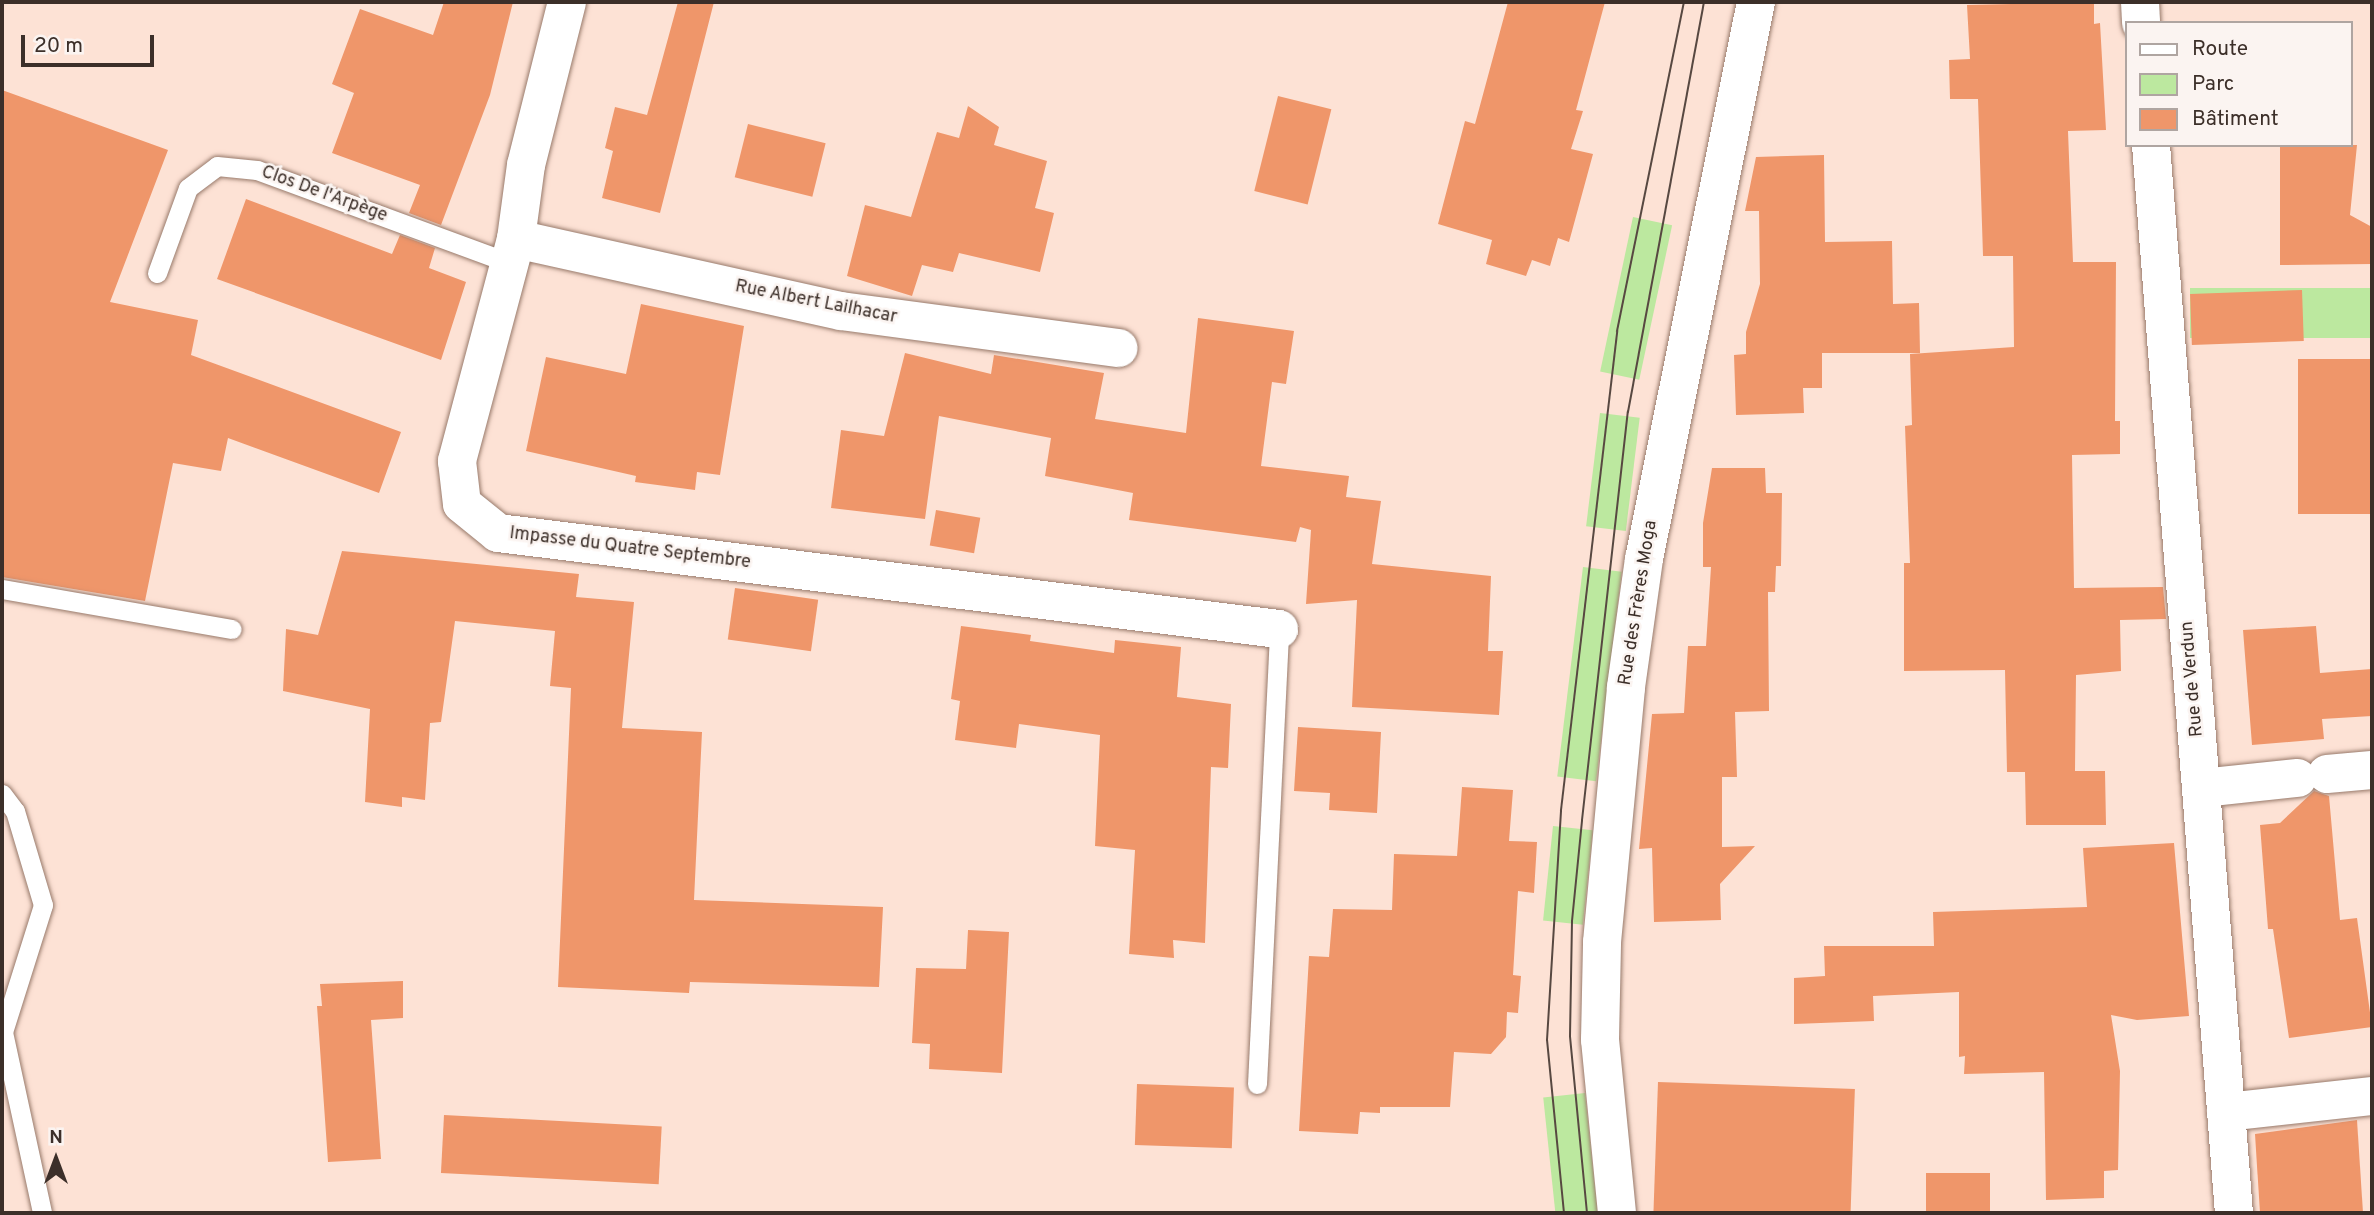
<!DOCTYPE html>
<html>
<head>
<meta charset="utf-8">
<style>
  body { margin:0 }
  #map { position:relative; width:2374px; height:1215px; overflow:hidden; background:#fde2d5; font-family:Overpass,sans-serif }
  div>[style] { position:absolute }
  .green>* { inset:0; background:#bce89f; transform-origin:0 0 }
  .building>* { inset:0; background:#ef966a; transform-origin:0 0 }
  .roads { filter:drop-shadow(0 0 2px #987a6b) drop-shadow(0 0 2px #987a6b) }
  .service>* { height:19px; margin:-9.5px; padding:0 9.5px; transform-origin:9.5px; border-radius:9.5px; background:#fff }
  .minor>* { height:38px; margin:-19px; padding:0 19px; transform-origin:19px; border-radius:19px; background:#fff }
  .tram>* { height:2px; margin:-1px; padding:0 1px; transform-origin:1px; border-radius:1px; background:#574841 }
  span { translate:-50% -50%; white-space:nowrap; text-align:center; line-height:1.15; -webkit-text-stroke:5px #fbf4f1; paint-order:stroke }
  .street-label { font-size:18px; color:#3c2f29 }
  .frame { position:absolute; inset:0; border:4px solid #3c2f29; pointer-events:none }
  .legend { position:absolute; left:2125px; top:21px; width:228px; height:126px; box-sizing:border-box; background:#fbf4f1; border:2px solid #afa5a1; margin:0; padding:9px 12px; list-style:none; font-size:21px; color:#3c2f29 }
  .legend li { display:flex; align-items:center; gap:14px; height:35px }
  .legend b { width:35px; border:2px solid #afa5a1 }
  .north { position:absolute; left:21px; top:1124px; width:70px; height:70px; -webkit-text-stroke:5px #fbf4f1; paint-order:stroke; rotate:0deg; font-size:19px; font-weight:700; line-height:28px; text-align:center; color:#3c2f29 }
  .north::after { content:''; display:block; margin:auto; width:24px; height:32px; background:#3c2f29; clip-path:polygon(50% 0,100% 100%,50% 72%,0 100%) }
  .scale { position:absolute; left:21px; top:35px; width:133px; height:32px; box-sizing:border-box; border:4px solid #3c2f29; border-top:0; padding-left:9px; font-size:21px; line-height:24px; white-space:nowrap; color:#3c2f29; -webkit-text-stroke:5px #fbf4f1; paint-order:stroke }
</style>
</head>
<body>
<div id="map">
  <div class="green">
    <div style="left:1633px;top:217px;width:40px;height:158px;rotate:12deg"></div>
    <div style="left:2372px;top:288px;width:50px;height:182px;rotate:90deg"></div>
    <div style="left:1600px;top:413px;width:40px;height:114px;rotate:7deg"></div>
    <div style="left:1583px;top:567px;width:39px;height:211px;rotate:7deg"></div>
    <div style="left:1553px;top:826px;width:40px;height:95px;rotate:6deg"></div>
    <div style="left:1585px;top:1093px;width:121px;height:42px;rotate:84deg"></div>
  </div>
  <div class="building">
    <div style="clip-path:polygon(444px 2px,513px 2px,490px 95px,441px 225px,409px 213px,420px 185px,332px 153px,354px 93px,332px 84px,360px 9px,433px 35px)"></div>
    <div style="clip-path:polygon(678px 2px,714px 2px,660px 213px,602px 198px,613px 151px,605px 148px,615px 107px,647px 115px)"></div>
    <div style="clip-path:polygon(1508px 2px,1605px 2px,1576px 110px,1583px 111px,1571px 149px,1593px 154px,1569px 242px,1558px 238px,1550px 266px,1532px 260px,1526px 276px,1486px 264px,1492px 240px,1438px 224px,1465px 121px,1475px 124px)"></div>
    <div style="clip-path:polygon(2094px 2px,2094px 24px,2100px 23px,2106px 130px,2068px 131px,2073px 262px,2116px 262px,2115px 421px,2120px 421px,2120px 454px,2072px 455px,2074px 588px,2163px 587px,2166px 619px,2120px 620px,2121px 671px,2076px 675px,2075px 771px,2105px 771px,2106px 825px,2026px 825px,2025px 772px,2007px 772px,2005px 670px,1904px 671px,1904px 563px,1910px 563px,1905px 426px,1912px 425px,1910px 354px,2014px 347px,2013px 256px,1983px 256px,1978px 99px,1950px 99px,1949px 60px,1970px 59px,1967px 5px)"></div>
    <div style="clip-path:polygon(2px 90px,168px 150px,110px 302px,198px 320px,191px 355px,401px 432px,379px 493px,228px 438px,221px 471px,173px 463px,145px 601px,2px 577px)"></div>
    <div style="left:1278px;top:96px;width:55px;height:98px;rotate:14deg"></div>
    <div style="clip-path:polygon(968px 106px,999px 127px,994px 145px,1047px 161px,1035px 208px,1054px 213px,1040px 272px,959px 253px,953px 272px,922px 265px,912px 296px,847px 276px,865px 205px,911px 217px,937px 132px,959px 138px)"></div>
    <div style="left:748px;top:124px;width:80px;height:55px;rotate:14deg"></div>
    <div style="clip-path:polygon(2280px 145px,2357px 145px,2350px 215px,2372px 227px,2372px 264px,2280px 265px)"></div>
    <div style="clip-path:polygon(1824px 155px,1825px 242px,1892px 241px,1893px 304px,1919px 303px,1920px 353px,1822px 353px,1822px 388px,1803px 388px,1804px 413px,1736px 415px,1734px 355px,1746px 354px,1746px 332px,1760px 284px,1759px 211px,1745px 211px,1756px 157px)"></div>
    <div style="clip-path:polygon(246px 199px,392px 254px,400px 235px,435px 248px,429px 268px,466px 282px,441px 360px,217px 279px)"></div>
    <div style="left:2302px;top:290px;width:51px;height:112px;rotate:88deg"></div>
    <div style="clip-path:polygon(641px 304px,744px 326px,720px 475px,697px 472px,695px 490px,635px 482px,636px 476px,526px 451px,546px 357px,626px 374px)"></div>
    <div style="clip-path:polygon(1198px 318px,1294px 331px,1286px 384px,1272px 382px,1261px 466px,1349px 476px,1346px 497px,1381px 501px,1372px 564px,1491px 576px,1488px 651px,1503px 651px,1499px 715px,1352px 707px,1357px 600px,1306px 604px,1311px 530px,1300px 527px,1296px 542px,1129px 520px,1133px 493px,1045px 476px,1051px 438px,939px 416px,925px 519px,831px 508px,841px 430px,884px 436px,905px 353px,991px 374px,994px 355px,1104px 373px,1095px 419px,1186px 433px)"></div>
    <div style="left:2372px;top:359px;width:155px;height:74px;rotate:90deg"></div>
    <div style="clip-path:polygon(1712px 468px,1765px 468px,1766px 493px,1782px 493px,1781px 566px,1776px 566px,1775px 592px,1768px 592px,1769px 711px,1735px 712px,1737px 777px,1722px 777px,1722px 847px,1755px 846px,1720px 884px,1721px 920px,1654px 922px,1652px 848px,1639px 849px,1652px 714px,1684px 713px,1688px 646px,1706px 646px,1711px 567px,1703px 567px,1703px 523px)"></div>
    <div style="left:936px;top:510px;width:45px;height:36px;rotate:10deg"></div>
    <div style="clip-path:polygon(342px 551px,579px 574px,576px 597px,634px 602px,622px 728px,702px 732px,694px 900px,883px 907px,879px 987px,690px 982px,689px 993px,558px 987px,571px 688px,550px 686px,555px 631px,455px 621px,441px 722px,430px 723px,425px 800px,402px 797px,402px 807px,365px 802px,370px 709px,283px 691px,286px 629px,318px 635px)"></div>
    <div style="left:735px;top:588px;width:84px;height:52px;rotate:8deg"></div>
    <div style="clip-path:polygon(961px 626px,1031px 635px,1030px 641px,1114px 653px,1115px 640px,1181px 647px,1177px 697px,1231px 704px,1228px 768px,1211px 767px,1205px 943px,1173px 940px,1174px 958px,1129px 954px,1135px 850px,1095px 846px,1100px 735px,1019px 724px,1016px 748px,955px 740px,960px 701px,951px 699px)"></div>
    <div style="clip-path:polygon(2316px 626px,2320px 673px,2372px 669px,2372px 716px,2322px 719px,2324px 739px,2252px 745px,2243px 630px)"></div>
    <div style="clip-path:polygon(1298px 727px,1381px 732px,1377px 813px,1329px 810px,1330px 793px,1294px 791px)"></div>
    <div style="clip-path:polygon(1462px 787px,1513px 790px,1509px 841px,1537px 842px,1534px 893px,1518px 891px,1513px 975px,1521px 976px,1518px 1013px,1507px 1012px,1506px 1037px,1491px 1054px,1454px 1052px,1450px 1107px,1380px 1107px,1380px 1113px,1360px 1112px,1358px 1134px,1299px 1131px,1309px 956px,1329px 957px,1333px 909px,1392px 910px,1394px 854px,1457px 856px)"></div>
    <div style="clip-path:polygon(2314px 791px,2329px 796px,2340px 920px,2357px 918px,2372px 1027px,2289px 1038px,2273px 929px,2268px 929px,2260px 825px,2280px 823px)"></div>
    <div style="clip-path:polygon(2174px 843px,2189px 1016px,2137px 1020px,2111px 1015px,2120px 1071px,2118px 1170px,2104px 1171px,2104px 1198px,2046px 1200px,2044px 1072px,1964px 1074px,1965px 1056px,1959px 1057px,1959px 992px,1873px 996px,1874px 1021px,1794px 1024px,1794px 978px,1825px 976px,1824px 946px,1934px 946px,1933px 912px,2087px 907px,2083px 848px)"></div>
    <div style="clip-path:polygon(968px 930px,1009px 932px,1002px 1073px,929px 1069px,930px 1044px,912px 1043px,916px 968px,966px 969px)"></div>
    <div style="clip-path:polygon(403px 981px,403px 1018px,371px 1020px,381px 1159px,328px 1162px,317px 1006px,322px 1006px,320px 984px)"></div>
    <div style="left:1658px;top:1082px;width:197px;height:131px;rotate:2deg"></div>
    <div style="left:1137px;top:1084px;width:97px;height:61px;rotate:2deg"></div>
    <div style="left:444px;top:1115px;width:218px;height:58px;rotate:3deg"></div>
    <div style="clip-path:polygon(2357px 1120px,2363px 1213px,2260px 1213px,2255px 1134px)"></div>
    <div style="left:1990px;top:1173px;width:40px;height:64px;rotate:90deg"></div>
  </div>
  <div class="roads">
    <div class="service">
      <div style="left:157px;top:273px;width:90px;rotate:-70deg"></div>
      <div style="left:188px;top:188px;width:36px;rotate:-37deg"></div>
      <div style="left:217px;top:166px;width:40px;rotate:5.7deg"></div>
      <div style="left:257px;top:170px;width:270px;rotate:20.2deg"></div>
      <div style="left:2px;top:589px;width:233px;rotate:9.9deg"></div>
      <div style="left:2px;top:794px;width:21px;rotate:53deg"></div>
      <div style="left:15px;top:811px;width:98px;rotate:73.4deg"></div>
      <div style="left:43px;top:905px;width:133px;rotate:107.5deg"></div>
      <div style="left:3px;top:1032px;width:185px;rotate:77.8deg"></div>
      <div style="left:1257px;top:1084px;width:456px;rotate:-87.2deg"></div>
    </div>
    <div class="minor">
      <div style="left:567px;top:2px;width:168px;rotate:104.1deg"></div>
      <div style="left:526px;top:165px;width:75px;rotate:97.7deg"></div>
      <div style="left:516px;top:239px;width:230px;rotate:104.9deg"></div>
      <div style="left:457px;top:461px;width:43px;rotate:83.4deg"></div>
      <div style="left:462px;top:504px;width:46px;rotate:38.9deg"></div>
      <div style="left:498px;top:533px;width:787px;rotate:7.01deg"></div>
      <div style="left:2140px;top:2px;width:21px;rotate:87deg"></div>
      <div style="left:2151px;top:145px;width:1071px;rotate:85.56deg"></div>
      <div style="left:516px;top:239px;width:333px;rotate:12.5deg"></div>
      <div style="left:841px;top:311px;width:280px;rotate:7.6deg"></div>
      <div style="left:2327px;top:774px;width:45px;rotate:-5.1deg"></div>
      <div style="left:2202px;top:788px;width:96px;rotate:-6deg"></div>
      <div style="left:2226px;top:1112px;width:147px;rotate:-6.3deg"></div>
      <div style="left:1617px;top:1213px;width:174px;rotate:-95.6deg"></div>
      <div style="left:1600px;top:1040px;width:98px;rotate:-88.8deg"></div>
      <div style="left:1602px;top:942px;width:256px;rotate:-84.6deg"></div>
      <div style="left:1626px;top:687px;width:129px;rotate:-82deg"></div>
      <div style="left:1644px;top:559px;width:568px;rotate:-78.63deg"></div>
    </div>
  </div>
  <div class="tram">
    <div style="left:1564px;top:1213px;width:174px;rotate:-95.6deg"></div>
    <div style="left:1547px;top:1040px;width:230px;rotate:-86.5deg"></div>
    <div style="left:1561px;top:810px;width:482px;rotate:-83.3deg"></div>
    <div style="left:1617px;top:331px;width:336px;rotate:-78.5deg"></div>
    <div style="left:1587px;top:1213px;width:178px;rotate:-95.5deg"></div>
    <div style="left:1570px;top:1036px;width:115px;rotate:-89deg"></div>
    <div style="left:1572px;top:921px;width:101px;rotate:-84.3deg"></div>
    <div style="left:1582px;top:820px;width:411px;rotate:-83.6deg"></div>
    <div style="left:1628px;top:412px;width:417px;rotate:-79.5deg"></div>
  </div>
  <div class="street-label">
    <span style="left:324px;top:195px;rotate:20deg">Clos De l'Arpège</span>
    <span style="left:816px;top:303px;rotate:11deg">Rue Albert Lailhacar</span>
    <span style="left:630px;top:549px;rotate:7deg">Impasse du Quatre Septembre</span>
    <span style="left:1639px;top:603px;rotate:-81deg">Rue des Frères Moga</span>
    <span style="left:2193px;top:679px;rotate:-95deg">Rue de Verdun</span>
  </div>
  <div class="frame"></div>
  <ul class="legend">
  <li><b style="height:9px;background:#fff"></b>Route</li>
  <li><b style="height:19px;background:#bce89f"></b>Parc</li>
  <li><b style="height:19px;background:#ef966a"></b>Bâtiment</li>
  </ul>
  <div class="north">N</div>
  <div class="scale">20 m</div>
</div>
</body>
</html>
